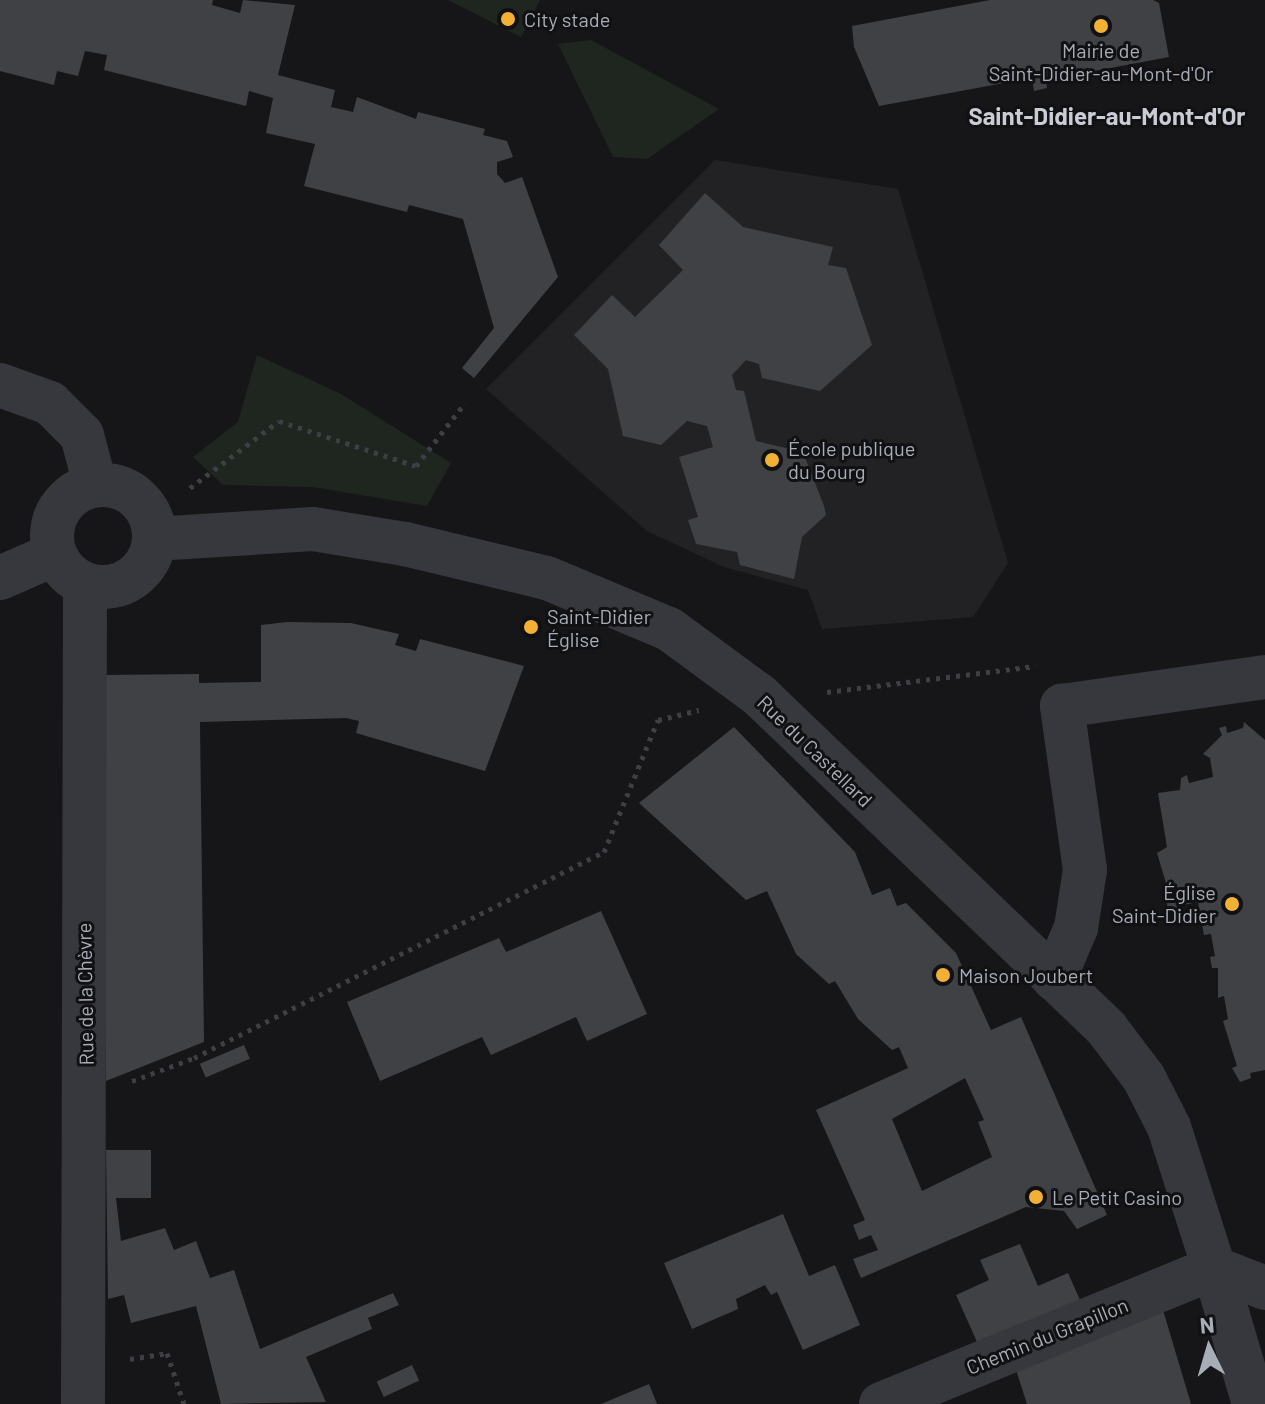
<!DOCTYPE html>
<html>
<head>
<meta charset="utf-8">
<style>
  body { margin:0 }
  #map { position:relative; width:1265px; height:1404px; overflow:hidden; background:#161618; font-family:Barlow,sans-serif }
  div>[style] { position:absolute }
  .built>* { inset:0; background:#222225 }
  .green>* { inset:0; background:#1e261f }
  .building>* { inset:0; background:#404145; transform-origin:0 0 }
  .path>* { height:5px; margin-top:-2.5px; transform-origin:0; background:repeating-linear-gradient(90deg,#3d3f44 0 4px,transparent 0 10px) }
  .minor>* { height:44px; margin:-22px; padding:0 22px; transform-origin:22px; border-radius:22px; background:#37383d }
  .minor>.ring { margin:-22px; padding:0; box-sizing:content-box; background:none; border:44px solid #37383d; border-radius:50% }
  .dots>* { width:22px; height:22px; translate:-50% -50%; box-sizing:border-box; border:4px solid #111113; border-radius:50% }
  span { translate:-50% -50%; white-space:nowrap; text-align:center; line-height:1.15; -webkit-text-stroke:6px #111113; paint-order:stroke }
  .poi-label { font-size:20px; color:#a8adb8 }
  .left { translate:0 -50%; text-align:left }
  .right { translate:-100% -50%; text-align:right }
  .street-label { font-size:20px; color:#a8adb8 }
  .quarter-label { font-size:24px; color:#c9ccd4; font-weight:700 }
  .north { position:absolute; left:1169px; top:1308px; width:80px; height:80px; -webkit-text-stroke:6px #111113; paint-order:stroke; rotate:355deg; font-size:22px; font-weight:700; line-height:32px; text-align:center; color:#a8adb8 }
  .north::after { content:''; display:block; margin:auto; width:28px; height:36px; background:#a8adb8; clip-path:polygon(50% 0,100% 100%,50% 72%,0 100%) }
</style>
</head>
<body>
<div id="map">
  <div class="built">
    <div style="clip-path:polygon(715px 160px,898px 189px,1008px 563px,973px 617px,822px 629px,808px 590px,724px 567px,647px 531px,486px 389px)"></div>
  </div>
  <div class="green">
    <div style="clip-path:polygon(448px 0,540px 0,521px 37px)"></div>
    <div style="clip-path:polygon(591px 40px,719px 109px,647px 159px,613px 157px,558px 44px)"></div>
    <div style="clip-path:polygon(257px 355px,341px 394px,451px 463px,427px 506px,313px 487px,223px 485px,193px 457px,238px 422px)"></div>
  </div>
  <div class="building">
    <div style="clip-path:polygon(0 0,213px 0,212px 5px,240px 13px,243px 0,295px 5px,278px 75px,335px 90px,331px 107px,353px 112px,357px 97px,416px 119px,418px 112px,485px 129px,483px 135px,507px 141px,513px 157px,497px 162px,497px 174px,505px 183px,522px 177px,558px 277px,474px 378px,462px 368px,494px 328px,463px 219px,409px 205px,407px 212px,304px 186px,315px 144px,266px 133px,273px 98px,249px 91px,246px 106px,104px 70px,107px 55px,85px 51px,78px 76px,57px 71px,54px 85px,0 71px)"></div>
    <div style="clip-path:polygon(990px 0,1153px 0,1159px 3px,1169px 57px,1046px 80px,1047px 88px,1034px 91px,1032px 78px,879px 106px,854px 47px,852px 26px)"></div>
    <div style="clip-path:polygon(705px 193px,743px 227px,833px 247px,828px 265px,846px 268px,872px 345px,820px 391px,762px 378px,759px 364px,746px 360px,732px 375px,736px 390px,744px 391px,756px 441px,803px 452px,824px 506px,826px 515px,802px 537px,794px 579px,740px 565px,737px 552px,696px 544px,688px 520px,698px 517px,679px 457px,713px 447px,707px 426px,687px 421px,661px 445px,623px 436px,608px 369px,574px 335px,612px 295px,635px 317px,683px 270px,659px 245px)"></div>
    <div style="clip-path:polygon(287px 622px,351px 623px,399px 634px,395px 645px,416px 651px,420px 639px,524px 666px,485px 771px,356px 733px,359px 721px,346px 718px,200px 722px,204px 1042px,106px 1081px,102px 675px,199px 674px,199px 683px,261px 682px,261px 625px)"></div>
    <div style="clip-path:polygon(1244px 722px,1265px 740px,1265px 1070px,1250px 1073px,1251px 1078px,1240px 1082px,1232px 1068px,1237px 1066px,1223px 1021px,1228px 1019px,1224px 996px,1218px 998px,1218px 968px,1212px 968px,1210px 957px,1215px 956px,1211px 934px,1204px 935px,1198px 902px,1179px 906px,1181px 912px,1168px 909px,1166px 899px,1171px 900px,1157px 853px,1167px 847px,1158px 793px,1180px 790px,1181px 778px,1187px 775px,1189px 783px,1213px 777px,1210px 758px,1203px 754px,1222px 735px,1219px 728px,1226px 726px,1227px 733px,1243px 728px)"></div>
    <div style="clip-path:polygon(evenodd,734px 727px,855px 852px,872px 895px,890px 888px,897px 906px,906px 903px,956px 953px,991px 1030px,1021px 1017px,1107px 1215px,1077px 1229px,1064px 1211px,1026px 1207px,861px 1278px,853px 1259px,878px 1250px,871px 1235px,859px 1240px,853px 1225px,865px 1220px,816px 1110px,908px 1068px,899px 1047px,892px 1050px,858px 1019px,835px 981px,829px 984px,796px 954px,767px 891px,746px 900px,639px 803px,734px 727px,965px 1078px,984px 1120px,978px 1122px,992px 1157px,922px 1191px,892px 1119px,965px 1078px)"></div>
    <div style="clip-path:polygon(601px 911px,647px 1014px,587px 1041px,576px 1017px,491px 1055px,482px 1037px,380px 1081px,347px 1002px,499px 938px,506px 952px)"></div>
    <div style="left:244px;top:1045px;width:15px;height:48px;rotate:67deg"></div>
    <div style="clip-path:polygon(106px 1150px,151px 1150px,151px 1198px,116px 1198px,121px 1241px,165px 1228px,174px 1250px,196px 1241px,210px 1278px,234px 1270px,260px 1349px,393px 1293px,399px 1305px,368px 1318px,372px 1329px,306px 1357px,326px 1402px,221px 1404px,196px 1306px,131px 1323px,124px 1295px,108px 1299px)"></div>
    <div style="clip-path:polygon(783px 1214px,809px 1276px,835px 1265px,860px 1325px,803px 1350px,777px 1292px,771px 1295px,765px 1285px,736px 1299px,738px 1309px,692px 1329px,664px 1263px)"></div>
    <div style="clip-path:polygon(1020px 1244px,1038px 1286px,1068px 1273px,1080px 1300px,978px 1344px,956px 1295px,989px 1280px,980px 1260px)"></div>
    <div style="clip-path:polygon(1163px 1310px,1191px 1404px,1027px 1404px,1016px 1370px)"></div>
    <div style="left:412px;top:1365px;width:17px;height:39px;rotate:65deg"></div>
    <div style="clip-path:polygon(649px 1384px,657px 1404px,601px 1404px)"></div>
  </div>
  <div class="path">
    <div style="left:190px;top:488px;width:111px;rotate:-37deg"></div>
    <div style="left:279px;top:421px;width:144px;rotate:18.2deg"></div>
    <div style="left:416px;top:466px;width:80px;rotate:-52.1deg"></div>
    <div style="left:827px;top:692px;width:210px;rotate:-7.1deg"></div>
    <div style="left:132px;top:1081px;width:66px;rotate:-20.4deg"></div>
    <div style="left:194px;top:1058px;width:459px;rotate:-26.7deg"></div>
    <div style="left:604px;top:852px;width:143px;rotate:-67.8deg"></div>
    <div style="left:658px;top:720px;width:42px;rotate:-13.7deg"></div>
    <div style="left:130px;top:1359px;width:37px;rotate:-9deg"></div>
    <div style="left:167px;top:1353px;width:54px;rotate:71.6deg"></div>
  </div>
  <div class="minor">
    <div style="left:0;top:385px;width:53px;rotate:19.8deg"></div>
    <div style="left:50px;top:403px;width:45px;rotate:45deg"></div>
    <div style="left:82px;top:435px;width:52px;rotate:75.4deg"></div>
    <div class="ring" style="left:52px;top:485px;width:58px;height:58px"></div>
    <div style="left:154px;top:539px;width:159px;rotate:-3.6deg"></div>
    <div style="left:313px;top:529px;width:93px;rotate:9.3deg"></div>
    <div style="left:405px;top:544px;width:146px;rotate:13.5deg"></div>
    <div style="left:547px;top:578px;width:132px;rotate:22.7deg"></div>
    <div style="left:669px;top:629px;width:112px;rotate:36.3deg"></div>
    <div style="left:759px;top:695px;width:482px;rotate:43.8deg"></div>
    <div style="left:1107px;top:1029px;width:61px;rotate:52.9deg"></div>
    <div style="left:1144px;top:1078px;width:55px;rotate:63deg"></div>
    <div style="left:1169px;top:1127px;width:148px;rotate:72.3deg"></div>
    <div style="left:1214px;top:1268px;width:55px;rotate:21.4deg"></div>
    <div style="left:0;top:578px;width:60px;rotate:-23.6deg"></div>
    <div style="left:1054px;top:979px;width:56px;rotate:-66.7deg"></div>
    <div style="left:1076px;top:928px;width:59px;rotate:-81.2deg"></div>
    <div style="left:1085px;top:870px;width:166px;rotate:-98deg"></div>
    <div style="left:1062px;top:706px;width:205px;rotate:-8.1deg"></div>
    <div style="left:83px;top:1404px;width:820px;rotate:-89.86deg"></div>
    <div style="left:881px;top:1404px;width:360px;rotate:-22.2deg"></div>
    <div style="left:1214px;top:1268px;width:142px;rotate:73.6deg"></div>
  </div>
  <div class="dots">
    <div style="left:508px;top:19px;background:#f2b134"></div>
    <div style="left:1101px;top:26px;background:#f2b134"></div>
    <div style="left:772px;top:460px;background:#f2b134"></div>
    <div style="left:531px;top:627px;background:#f2b134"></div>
    <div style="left:1232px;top:904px;background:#f2b134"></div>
    <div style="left:943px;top:975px;background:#f2b134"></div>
    <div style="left:1036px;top:1197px;background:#f2b134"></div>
  </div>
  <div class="poi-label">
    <span class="left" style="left:524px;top:19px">City stade</span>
    <span style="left:1101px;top:62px">Mairie de<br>Saint-Didier-au-Mont-d'Or</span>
    <span class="left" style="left:788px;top:460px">École publique<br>du Bourg</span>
    <span class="left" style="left:547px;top:628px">Saint-Didier<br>Église</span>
    <span class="right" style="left:1216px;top:904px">Église<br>Saint-Didier</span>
    <span class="left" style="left:959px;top:975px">Maison Joubert</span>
    <span class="left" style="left:1052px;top:1197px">Le Petit Casino</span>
  </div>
  <div class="street-label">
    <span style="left:815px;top:751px;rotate:44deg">Rue du Castellard</span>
    <span style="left:85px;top:994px;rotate:-91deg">Rue de la Chèvre</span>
    <span style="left:1047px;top:1336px;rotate:-22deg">Chemin du Grapillon</span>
  </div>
  <div class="quarter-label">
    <span style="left:1107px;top:116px">Saint-Didier-au-Mont-d'Or</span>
  </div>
  <div class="north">N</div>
</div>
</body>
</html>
